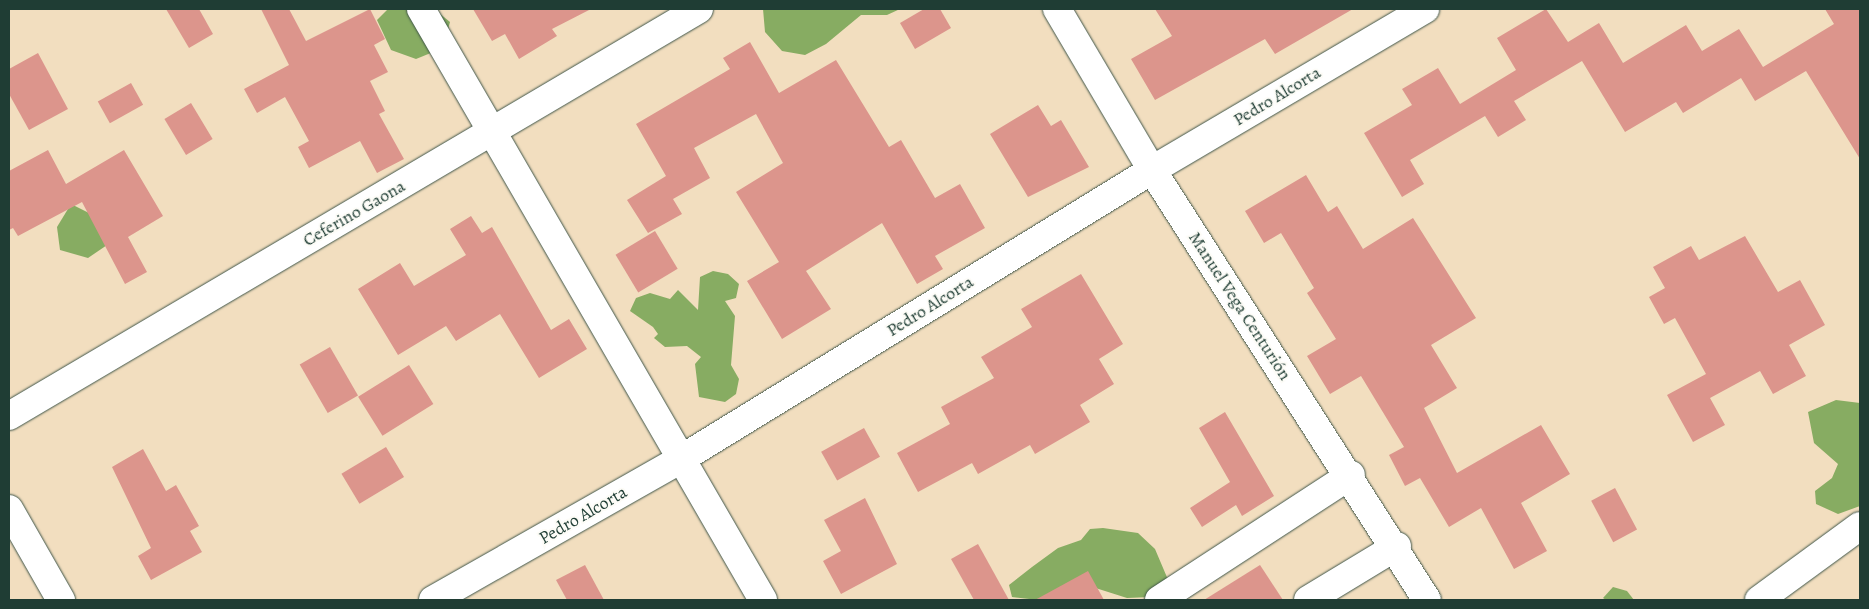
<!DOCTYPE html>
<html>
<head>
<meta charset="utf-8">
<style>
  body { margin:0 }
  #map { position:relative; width:1869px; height:609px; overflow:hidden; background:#f2debf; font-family:Alegreya,serif }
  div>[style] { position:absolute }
  .forest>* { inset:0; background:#87ac62 }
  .building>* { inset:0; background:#dc958c; transform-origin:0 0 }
  .roads { filter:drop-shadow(0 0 1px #3f5549) drop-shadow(0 0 1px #3f5549) }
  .minor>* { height:28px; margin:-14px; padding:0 14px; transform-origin:14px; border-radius:14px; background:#fff }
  span { translate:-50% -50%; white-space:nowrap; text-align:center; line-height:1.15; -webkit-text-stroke:4px #fdfcf7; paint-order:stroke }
  .street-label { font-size:18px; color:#1f3d34 }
  .frame { position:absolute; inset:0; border:10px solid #1f3d34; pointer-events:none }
</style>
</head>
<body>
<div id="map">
  <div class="forest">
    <div style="clip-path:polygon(388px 9px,434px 9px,450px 22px,443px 48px,416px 59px,391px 50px,377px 20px)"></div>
    <div style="clip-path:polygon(763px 9px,900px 9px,887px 15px,861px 15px,826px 44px,805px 55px,782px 51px,765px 32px)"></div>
    <div style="clip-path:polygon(71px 204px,97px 217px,110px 243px,88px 258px,60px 250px,57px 227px)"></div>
    <div style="clip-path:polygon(713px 271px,728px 274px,739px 284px,736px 298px,725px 301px,735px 316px,731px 365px,739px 379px,736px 394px,725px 402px,699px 397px,695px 364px,701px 357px,687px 346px,665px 347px,654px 338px,658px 334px,653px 327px,630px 311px,636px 298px,650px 293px,670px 299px,678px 290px,698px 310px,700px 277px)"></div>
    <div style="clip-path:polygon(1836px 400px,1860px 403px,1860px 506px,1838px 514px,1816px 504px,1815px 491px,1832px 478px,1838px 464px,1814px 443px,1808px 412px)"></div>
    <div style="clip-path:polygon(1103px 528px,1138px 533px,1155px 549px,1169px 582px,1150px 597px,1127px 598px,1083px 584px,1038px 600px,1012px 597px,1009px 585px,1032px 567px,1058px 548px,1081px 540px,1090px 529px)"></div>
    <div style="clip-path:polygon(1613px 587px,1627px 591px,1634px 600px,1606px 600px,1603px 598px)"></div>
  </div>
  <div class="building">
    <div style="clip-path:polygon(166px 9px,199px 9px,213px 34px,189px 48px)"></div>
    <div style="clip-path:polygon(261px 9px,289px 9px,306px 41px,370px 9px,385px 39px,374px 45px,388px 72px,370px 81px,385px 111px,379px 114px,404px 159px,377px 173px,360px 141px,309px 168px,298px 147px,309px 141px,285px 97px,257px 113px,244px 89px,289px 65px)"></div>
    <div style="clip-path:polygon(473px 9px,591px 9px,552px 29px,557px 36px,519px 59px,505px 34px,492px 41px)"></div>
    <div style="clip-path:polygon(924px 9px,940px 9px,951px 28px,915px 49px,900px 23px)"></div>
    <div style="clip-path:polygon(1155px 9px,1353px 9px,1275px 54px,1265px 39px,1155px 100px,1131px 59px,1172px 36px)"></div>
    <div style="clip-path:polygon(1546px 9px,1568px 42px,1599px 23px,1623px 63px,1686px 25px,1702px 51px,1739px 29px,1763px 67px,1834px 24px,1825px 9px,1860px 9px,1860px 159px,1806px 71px,1755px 101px,1741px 78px,1683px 113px,1676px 102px,1625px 132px,1582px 61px,1514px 101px,1526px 120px,1498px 137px,1485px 116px,1410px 160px,1424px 184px,1402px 197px,1364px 133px,1412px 105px,1402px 89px,1438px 68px,1460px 104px,1516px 70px,1497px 38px)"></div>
    <div style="clip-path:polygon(750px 42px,779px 93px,836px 60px,889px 147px,901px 140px,935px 198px,960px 184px,985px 228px,935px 256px,943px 269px,917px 284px,882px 223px,806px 271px,831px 309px,782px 339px,747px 281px,779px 262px,736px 192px,783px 163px,756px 114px,694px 148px,710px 178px,673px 199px,682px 214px,648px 233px,627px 200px,666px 176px,636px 124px,730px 69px,723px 58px)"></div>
    <div style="clip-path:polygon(38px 53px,68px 109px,29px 130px,9px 94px,9px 69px)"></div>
    <div style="left:131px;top:83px;width:25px;height:38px;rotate:61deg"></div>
    <div style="left:191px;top:103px;width:42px;height:31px;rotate:59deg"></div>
    <div style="clip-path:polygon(1038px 105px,1051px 126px,1061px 120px,1089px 167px,1028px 197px,990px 134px)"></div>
    <div style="clip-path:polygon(48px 150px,66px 184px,124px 150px,163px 216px,128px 237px,147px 272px,125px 284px,82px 202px,18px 236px,13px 228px,9px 230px,9px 171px)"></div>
    <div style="clip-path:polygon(1306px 175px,1328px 212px,1337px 206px,1363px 249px,1413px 218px,1476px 318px,1431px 345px,1457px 388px,1424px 408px,1457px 473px,1541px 425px,1570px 474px,1521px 503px,1547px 551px,1514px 569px,1481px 508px,1449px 527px,1420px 478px,1405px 486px,1389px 455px,1404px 447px,1361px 376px,1330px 394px,1307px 356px,1336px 339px,1307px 293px,1314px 288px,1281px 233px,1264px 243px,1245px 211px)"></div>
    <div style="clip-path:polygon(471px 216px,482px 233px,492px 227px,551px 330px,569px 319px,587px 349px,539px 378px,500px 314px,456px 341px,446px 326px,398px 355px,358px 289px,400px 263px,414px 286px,466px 255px,450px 229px)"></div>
    <div style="left:655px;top:231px;width:44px;height:46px;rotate:59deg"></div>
    <div style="clip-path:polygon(1745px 236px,1778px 292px,1800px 280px,1825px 325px,1789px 345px,1806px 376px,1773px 394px,1760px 371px,1710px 398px,1725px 425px,1693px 442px,1667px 395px,1706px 374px,1675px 318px,1664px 324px,1649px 297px,1665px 288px,1653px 267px,1691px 246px,1699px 260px)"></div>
    <div style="clip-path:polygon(1081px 274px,1123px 344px,1099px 359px,1114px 384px,1080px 405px,1090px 422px,1035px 454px,1030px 445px,978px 474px,972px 463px,918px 492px,897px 453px,950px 424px,941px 407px,994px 378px,981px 357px,1032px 327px,1021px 309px)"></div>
    <div style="left:330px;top:347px;width:56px;height:35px;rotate:60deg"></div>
    <div style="left:409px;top:365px;width:46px;height:60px;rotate:58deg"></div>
    <div style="clip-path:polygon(1225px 412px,1274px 496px,1242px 516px,1236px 505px,1202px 527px,1190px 508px,1230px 482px,1199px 428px)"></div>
    <div style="left:864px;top:428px;width:33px;height:49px;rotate:61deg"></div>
    <div style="left:386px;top:447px;width:35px;height:52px;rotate:59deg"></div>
    <div style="clip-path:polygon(143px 449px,166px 491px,176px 485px,199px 526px,190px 531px,202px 552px,151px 580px,138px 556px,151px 548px,112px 467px)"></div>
    <div style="left:1615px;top:488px;width:47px;height:27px;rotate:62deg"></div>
    <div style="clip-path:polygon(865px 498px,897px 564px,841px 594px,823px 561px,841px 551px,824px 520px)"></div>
    <div style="clip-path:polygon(978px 544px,1009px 600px,974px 600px,951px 559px)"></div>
    <div style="clip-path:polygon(585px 565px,604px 600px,567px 600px,556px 580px)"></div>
    <div style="clip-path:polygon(1260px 565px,1283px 600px,1204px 600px)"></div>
    <div style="clip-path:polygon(1088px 571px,1104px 600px,1035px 600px)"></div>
  </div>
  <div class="roads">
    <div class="minor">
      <div style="left:421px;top:9px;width:683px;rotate:59.94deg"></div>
      <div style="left:1057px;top:9px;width:187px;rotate:59.5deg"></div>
      <div style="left:1152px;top:170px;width:510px;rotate:57.4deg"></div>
      <div style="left:9px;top:416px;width:801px;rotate:-30.53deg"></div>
      <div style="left:9px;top:509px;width:105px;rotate:60.3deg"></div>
      <div style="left:433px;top:600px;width:285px;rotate:-29.6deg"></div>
      <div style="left:681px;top:459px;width:553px;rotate:-31.53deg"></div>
      <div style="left:1152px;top:170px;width:317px;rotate:-30.5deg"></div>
      <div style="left:1159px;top:600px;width:229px;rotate:-33.1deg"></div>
      <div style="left:1308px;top:600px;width:104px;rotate:-31.2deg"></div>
      <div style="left:1759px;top:600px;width:125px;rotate:-36.2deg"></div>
    </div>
  </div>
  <div class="street-label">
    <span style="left:1277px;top:96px;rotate:-31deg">Pedro Alcorta</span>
    <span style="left:354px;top:213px;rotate:-30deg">Ceferino Gaona</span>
    <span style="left:930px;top:306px;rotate:-32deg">Pedro Alcorta</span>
    <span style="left:1240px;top:306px;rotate:57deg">Manuel Vega Centurión</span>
    <span style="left:583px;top:515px;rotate:-30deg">Pedro Alcorta</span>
  </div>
  <div class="frame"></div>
</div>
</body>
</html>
